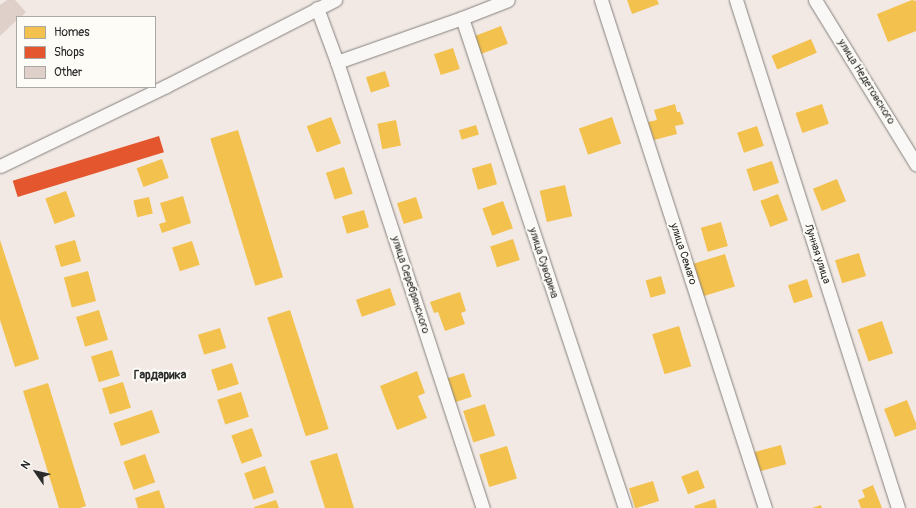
<!DOCTYPE html>
<html>
<head>
<meta charset="utf-8">
<style>
  body { margin:0 }
  #map { position:relative; width:916px; height:508px; overflow:hidden; background:#f2e9e4; font-family:Pangolin,sans-serif }
  div>[style] { position:absolute }
  .homes>* { inset:0; background:#f2c14e; transform-origin:0 0 }
  .shops>* { inset:0; background:#e4572e; transform-origin:0 0 }
  .building>* { inset:0; background:#dfd1ca }
  .roads { filter:drop-shadow(0 0 1px #85807e) drop-shadow(0 0 1px #85807e) }
  .minor>* { height:13px; margin:-6.5px; padding:0 6.5px; transform-origin:6.5px; border-radius:6.5px; background:#faf8f6 }
  span { translate:-50% -50%; white-space:nowrap; text-align:center; line-height:1.15; -webkit-text-stroke:4px #fdfcf7; paint-order:stroke }
  .street-label { font-size:11px; color:#2b2b2b }
  .neighbourhood-label { font-size:12px; color:#2b2b2b; font-weight:700 }
  .legend { position:absolute; left:16px; top:16px; width:140px; height:72px; box-sizing:border-box; background:#fdfcf7; border:1px solid #a9a8a5; margin:0; padding:5px 7px; list-style:none; font-size:12px; color:#2b2b2b }
  .legend li { display:flex; align-items:center; gap:8px; height:20px }
  .legend b { width:20px; border:1px solid #a9a8a5 }
  .north { position:absolute; left:16px; top:452px; width:40px; height:40px; -webkit-text-stroke:3px #fdfcf7; paint-order:stroke; rotate:304deg; font-size:11px; font-weight:700; line-height:16px; text-align:center; color:#2b2b2b }
  .north::after { content:''; display:block; margin:auto; width:14px; height:18px; background:#2b2b2b; clip-path:polygon(50% 0,100% 100%,50% 72%,0 100%) }
</style>
</head>
<body>
<div id="map">
  <div class="homes">
    <div style="clip-path:polygon(627px 0,657px 0,659px 4px,632px 14px)"></div>
    <div style="clip-path:polygon(912px 0,916px 1px,916px 31px,888px 42px,877px 14px)"></div>
    <div style="left:501px;top:26px;width:19px;height:30px;rotate:69deg"></div>
    <div style="left:811px;top:39px;width:15px;height:43px;rotate:67deg"></div>
    <div style="left:453px;top:48px;width:22px;height:20px;rotate:72deg"></div>
    <div style="left:385px;top:71px;width:16px;height:20px;rotate:72deg"></div>
    <div style="clip-path:polygon(675px 104px,677px 112px,680px 112px,684px 124px,675px 126px,677px 134px,654px 140px,648px 122px,657px 120px,654px 110px)"></div>
    <div style="left:822px;top:104px;width:21px;height:28px;rotate:71deg"></div>
    <div style="left:331px;top:117px;width:28px;height:26px;rotate:69deg"></div>
    <div style="left:612px;top:117px;width:28px;height:35px;rotate:71deg"></div>
    <div style="left:396px;top:120px;width:26px;height:19px;rotate:79deg"></div>
    <div style="left:476px;top:125px;width:10px;height:18px;rotate:73deg"></div>
    <div style="left:757px;top:126px;width:21px;height:21px;rotate:71deg"></div>
    <div style="left:238px;top:130px;width:154px;height:29px;rotate:73deg"></div>
    <div style="left:162px;top:159px;width:20px;height:27px;rotate:70deg"></div>
    <div style="left:772px;top:161px;width:23px;height:27px;rotate:72deg"></div>
    <div style="left:491px;top:163px;width:22px;height:20px;rotate:74deg"></div>
    <div style="left:344px;top:167px;width:28px;height:19px;rotate:72deg"></div>
    <div style="left:837px;top:179px;width:24px;height:26px;rotate:68deg"></div>
    <div style="left:565px;top:185px;width:32px;height:26px;rotate:77deg"></div>
    <div style="left:66px;top:191px;width:27px;height:22px;rotate:70deg"></div>
    <div style="left:778px;top:194px;width:28px;height:19px;rotate:69deg"></div>
    <div style="clip-path:polygon(183px 196px,191px 223px,162px 233px,159px 224px,166px 222px,160px 203px)"></div>
    <div style="left:149px;top:197px;width:17px;height:16px;rotate:77deg"></div>
    <div style="left:416px;top:197px;width:22px;height:20px;rotate:72deg"></div>
    <div style="left:503px;top:201px;width:29px;height:22px;rotate:70deg"></div>
    <div style="left:364px;top:210px;width:18px;height:23px;rotate:74deg"></div>
    <div style="left:721px;top:222px;width:25px;height:21px;rotate:74deg"></div>
    <div style="left:513px;top:239px;width:22px;height:24px;rotate:72deg"></div>
    <div style="clip-path:polygon(0 240px,39px 359px,15px 367px,0 320px)"></div>
    <div style="left:75px;top:240px;width:22px;height:21px;rotate:74deg"></div>
    <div style="left:192px;top:241px;width:25px;height:21px;rotate:72deg"></div>
    <div style="left:859px;top:253px;width:24px;height:25px;rotate:73deg"></div>
    <div style="left:725px;top:254px;width:34px;height:34px;rotate:73deg"></div>
    <div style="left:88px;top:271px;width:31px;height:25px;rotate:75deg"></div>
    <div style="left:661px;top:276px;width:18px;height:16px;rotate:74deg"></div>
    <div style="left:807px;top:279px;width:19px;height:20px;rotate:72deg"></div>
    <div style="left:390px;top:288px;width:18px;height:36px;rotate:71deg"></div>
    <div style="clip-path:polygon(460px 292px,466px 311px,461px 313px,465px 324px,445px 331px,438px 312px,434px 313px,430px 302px)"></div>
    <div style="left:99px;top:310px;width:31px;height:24px;rotate:73deg"></div>
    <div style="left:290px;top:310px;width:125px;height:24px;rotate:72deg"></div>
    <div style="left:882px;top:321px;width:34px;height:26px;rotate:71deg"></div>
    <div style="left:679px;top:326px;width:42px;height:28px;rotate:73deg"></div>
    <div style="left:220px;top:328px;width:21px;height:23px;rotate:73deg"></div>
    <div style="left:112px;top:350px;width:27px;height:22px;rotate:73deg"></div>
    <div style="left:232px;top:363px;width:22px;height:22px;rotate:72deg"></div>
    <div style="clip-path:polygon(417px 371px,425px 393px,418px 396px,427px 418px,397px 430px,380px 386px)"></div>
    <div style="left:464px;top:373px;width:25px;height:19px;rotate:72deg"></div>
    <div style="left:123px;top:382px;width:27px;height:22px;rotate:73deg"></div>
    <div style="clip-path:polygon(48px 383px,86px 506px,80px 508px,59px 508px,23px 391px)"></div>
    <div style="left:241px;top:392px;width:26px;height:25px;rotate:72deg"></div>
    <div style="clip-path:polygon(907px 400px,916px 423px,916px 429px,895px 437px,884px 409px)"></div>
    <div style="left:485px;top:404px;width:33px;height:23px;rotate:72deg"></div>
    <div style="left:152px;top:410px;width:24px;height:41px;rotate:71deg"></div>
    <div style="left:252px;top:428px;width:30px;height:22px;rotate:70deg"></div>
    <div style="left:781px;top:445px;width:20px;height:28px;rotate:75deg"></div>
    <div style="left:507px;top:446px;width:34px;height:29px;rotate:73deg"></div>
    <div style="clip-path:polygon(337px 453px,354px 508px,325px 508px,310px 461px)"></div>
    <div style="left:145px;top:454px;width:30px;height:23px;rotate:70deg"></div>
    <div style="left:265px;top:466px;width:28px;height:22px;rotate:71deg"></div>
    <div style="left:698px;top:470px;width:19px;height:18px;rotate:69deg"></div>
    <div style="left:653px;top:481px;width:21px;height:25px;rotate:73deg"></div>
    <div style="clip-path:polygon(873px 485px,882px 508px,861px 508px,858px 500px,865px 497px,862px 490px)"></div>
    <div style="clip-path:polygon(159px 490px,165px 508px,138px 508px,135px 498px)"></div>
    <div style="clip-path:polygon(715px 499px,717px 508px,695px 508px,694px 506px)"></div>
    <div style="clip-path:polygon(276px 500px,279px 508px,254px 508px,254px 507px)"></div>
    <div style="clip-path:polygon(821px 505px,822px 508px,812px 508px)"></div>
  </div>
  <div class="shops">
    <div style="left:159px;top:136px;width:17px;height:153px;rotate:73deg"></div>
  </div>
  <div class="building">
    <div style="clip-path:polygon(7px 0,15px 0,26px 12px,21px 17px,17px 17px,17px 20px,0 36px,0 5px)"></div>
  </div>
  <div class="roads">
    <div class="minor">
      <div style="left:601px;top:0;width:534px;rotate:72.11deg"></div>
      <div style="left:736px;top:0;width:533px;rotate:72.31deg"></div>
      <div style="left:815px;top:0;width:193px;rotate:58.4deg"></div>
      <div style="left:317px;top:8px;width:58px;rotate:69.7deg"></div>
      <div style="left:337px;top:62px;width:469px;rotate:71.9deg"></div>
      <div style="left:462px;top:18px;width:516px;rotate:71.6deg"></div>
      <div style="left:337px;top:62px;width:133px;rotate:-19.4deg"></div>
      <div style="left:462px;top:18px;width:49px;rotate:-21.4deg"></div>
      <div style="left:0;top:166px;width:184px;rotate:-25.7deg"></div>
      <div style="left:166px;top:86px;width:190px;rotate:-27deg"></div>
    </div>
  </div>
  <div class="street-label">
    <span style="left:866px;top:82px;rotate:58deg">улица Недетовского</span>
    <span style="left:683px;top:254px;rotate:72deg">улица Семаго</span>
    <span style="left:817px;top:254px;rotate:72deg">Лунная улица</span>
    <span style="left:543px;top:263px;rotate:72deg">улица Суворина</span>
    <span style="left:410px;top:285px;rotate:72deg">улица Серебрянского</span>
  </div>
  <div class="neighbourhood-label">
    <span style="left:160px;top:376px">Гардарика</span>
  </div>
  <ul class="legend">
  <li><b style="height:11px;background:#f2c14e"></b>Homes</li>
  <li><b style="height:11px;background:#e4572e"></b>Shops</li>
  <li><b style="height:11px;background:#dfd1ca"></b>Other</li>
  </ul>
  <div class="north">N</div>
</div>
</body>
</html>
